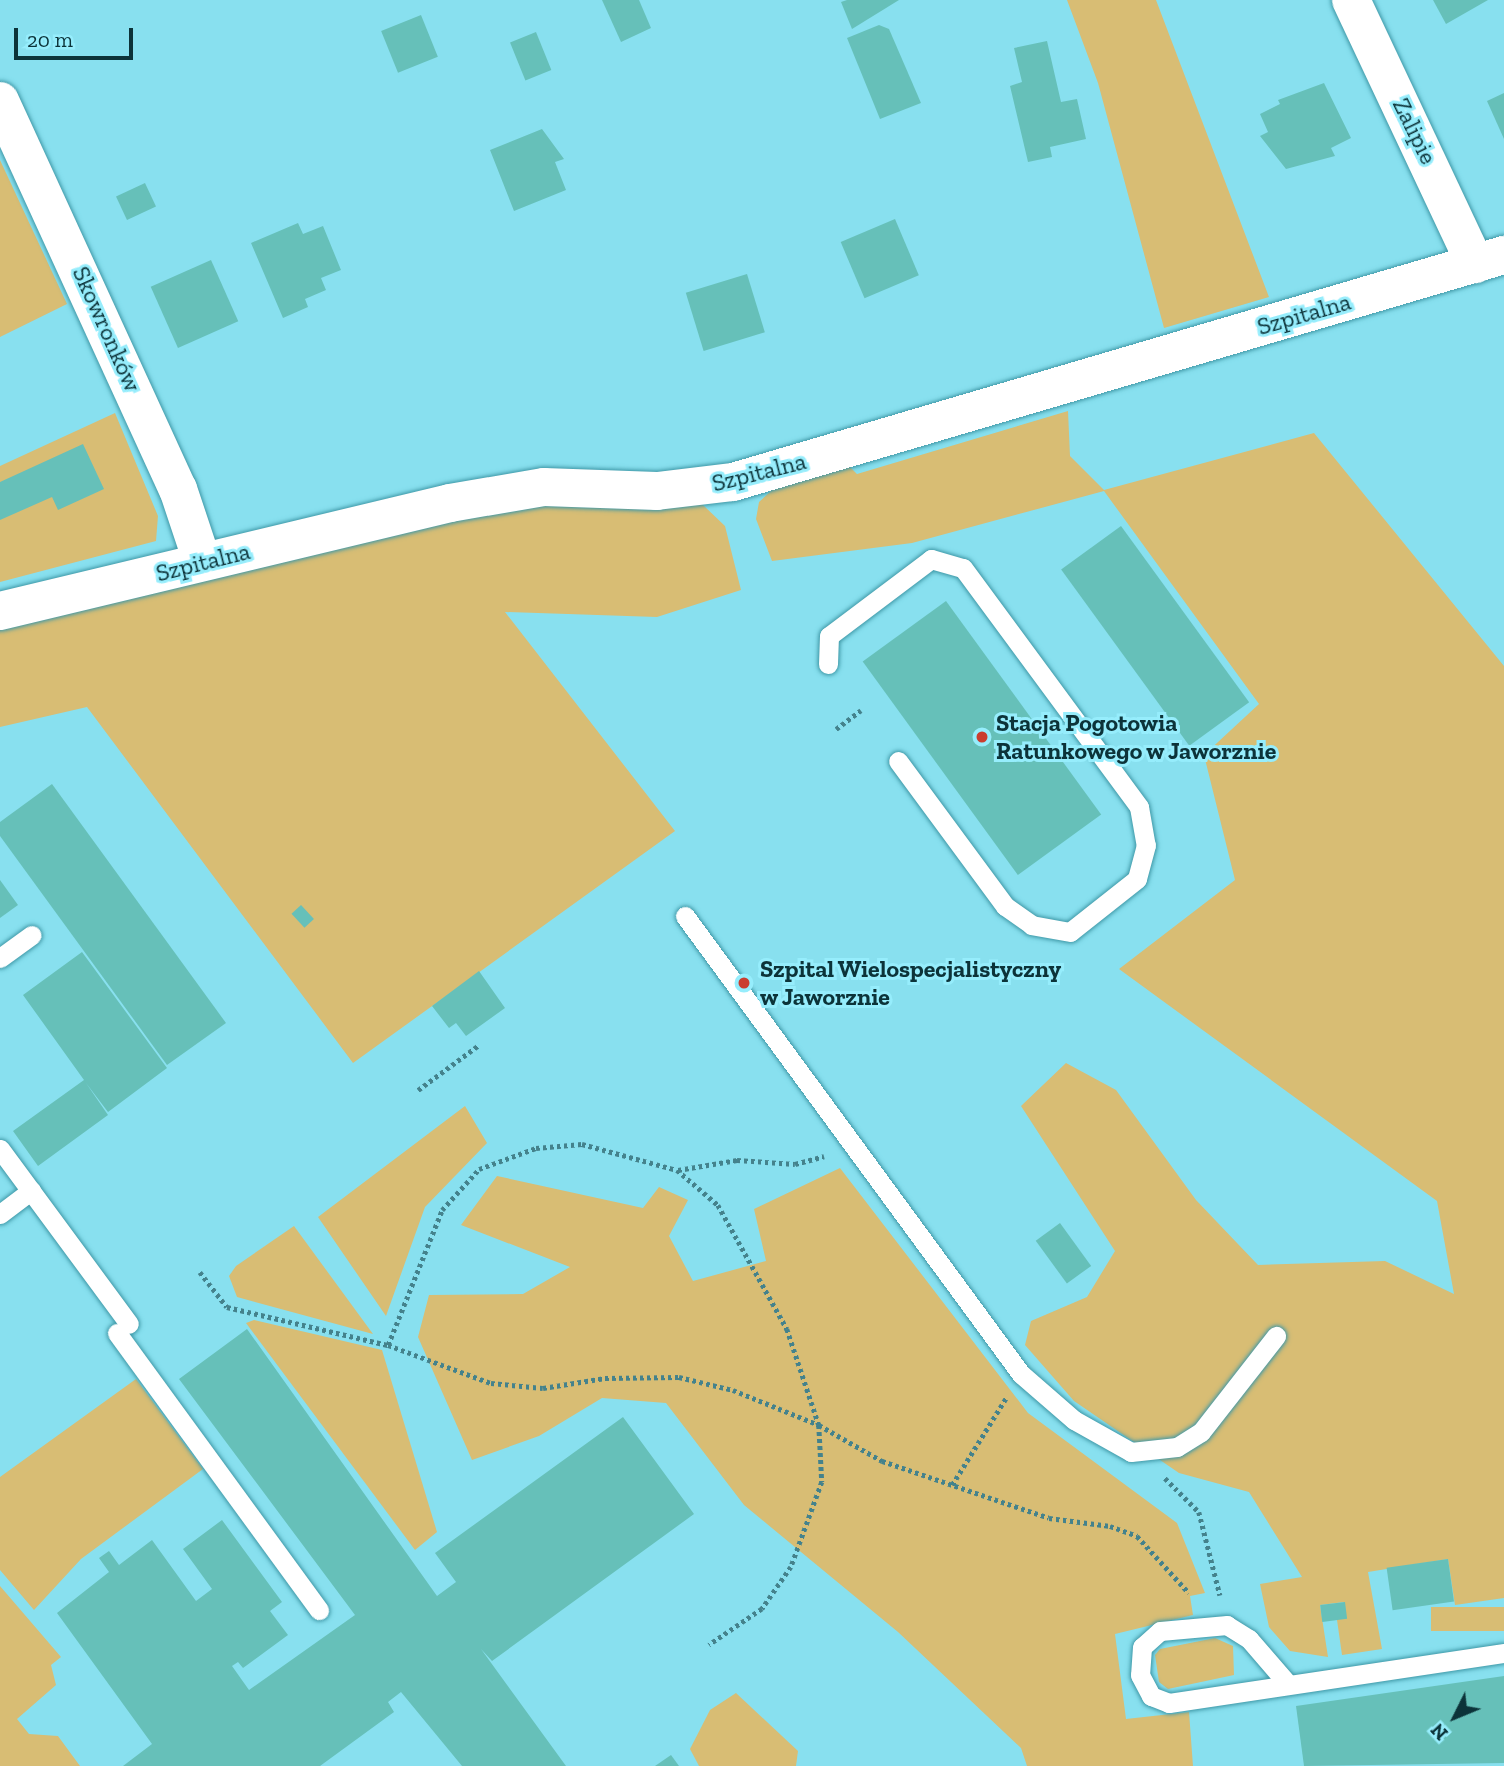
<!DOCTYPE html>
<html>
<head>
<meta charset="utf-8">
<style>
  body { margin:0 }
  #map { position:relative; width:1504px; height:1766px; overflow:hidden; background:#88e0ef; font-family:"Zilla Slab",serif }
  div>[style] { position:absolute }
  .green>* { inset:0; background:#d8bd74; transform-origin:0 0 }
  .building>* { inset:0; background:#66c0b9; transform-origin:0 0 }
  .path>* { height:4.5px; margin-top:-2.25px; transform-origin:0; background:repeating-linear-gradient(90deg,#44828c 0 3.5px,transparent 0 7px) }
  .roads { filter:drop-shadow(0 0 2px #3f98a7) drop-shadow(0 0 2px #3f98a7) }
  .service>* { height:19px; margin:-9.5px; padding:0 9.5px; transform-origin:9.5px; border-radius:9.5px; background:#fff }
  .minor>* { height:38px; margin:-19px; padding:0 19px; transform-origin:19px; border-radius:19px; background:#fff }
  .dots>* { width:19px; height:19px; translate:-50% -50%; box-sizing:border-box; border:4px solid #96edfc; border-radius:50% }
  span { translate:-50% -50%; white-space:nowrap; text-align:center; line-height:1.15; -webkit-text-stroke:6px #96edfc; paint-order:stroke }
  .street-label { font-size:24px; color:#0c3339 }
  .poi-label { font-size:24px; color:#0c3339; font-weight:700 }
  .left { translate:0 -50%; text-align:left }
  .north { position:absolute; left:1420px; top:1682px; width:70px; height:70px; -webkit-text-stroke:5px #96edfc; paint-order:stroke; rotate:227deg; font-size:19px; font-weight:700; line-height:28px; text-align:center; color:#0c3339 }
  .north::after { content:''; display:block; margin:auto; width:24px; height:32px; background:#0c3339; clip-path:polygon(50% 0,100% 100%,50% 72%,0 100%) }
  .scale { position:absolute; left:14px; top:28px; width:119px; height:32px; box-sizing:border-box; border:4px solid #0c3339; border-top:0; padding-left:9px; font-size:21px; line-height:24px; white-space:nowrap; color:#0c3339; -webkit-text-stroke:5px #96edfc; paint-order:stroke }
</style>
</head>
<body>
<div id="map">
  <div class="green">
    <div style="clip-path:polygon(1067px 0,1156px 0,1269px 297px,1164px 328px,1098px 83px)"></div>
    <div style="clip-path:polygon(0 160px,67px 304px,0 337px)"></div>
    <div style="clip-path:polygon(1068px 411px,1070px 456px,1104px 490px,1314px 433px,1504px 666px,1504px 1598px,1455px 1605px,1448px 1559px,1368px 1572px,1382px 1649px,1342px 1655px,1337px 1620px,1344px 1602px,1320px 1605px,1328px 1657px,1290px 1651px,1269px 1627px,1260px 1584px,1302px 1577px,1249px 1492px,1179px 1473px,1074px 1401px,1025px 1345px,1031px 1321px,1087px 1297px,1115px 1251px,1021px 1106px,1066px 1063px,1116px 1090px,1196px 1200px,1258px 1265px,1385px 1261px,1454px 1294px,1437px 1201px,1119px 969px,1235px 880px,1204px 755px,1259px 704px,1104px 491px,912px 543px,772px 561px,756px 519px,759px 502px,772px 490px,850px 467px,857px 474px)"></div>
    <div style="clip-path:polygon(115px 413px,158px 516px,156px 541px,0 582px,0 466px)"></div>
    <div style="clip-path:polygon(703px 505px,725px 526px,741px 590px,657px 617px,505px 612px,675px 831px,353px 1063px,87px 707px,0 727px,0 627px,449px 518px,538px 506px)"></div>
    <div style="clip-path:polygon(465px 1106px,487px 1143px,425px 1207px,386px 1316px,318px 1217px)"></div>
    <div style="clip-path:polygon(840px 1168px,1028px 1413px,1177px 1523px,1205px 1593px,1190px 1596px,1193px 1615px,1115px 1634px,1126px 1719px,1189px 1712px,1193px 1766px,1027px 1766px,1021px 1748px,898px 1632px,744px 1505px,666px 1403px,602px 1398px,539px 1436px,472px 1460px,418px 1337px,429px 1295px,523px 1294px,570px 1267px,461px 1225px,497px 1176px,643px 1208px,659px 1187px,688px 1200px,669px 1236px,693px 1281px,766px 1261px,754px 1209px)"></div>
    <div style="clip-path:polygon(294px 1226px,373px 1334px,237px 1297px,229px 1276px,236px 1266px)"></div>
    <div style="clip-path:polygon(254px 1320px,382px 1350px,437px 1532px,415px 1550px,246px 1323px)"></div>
    <div style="clip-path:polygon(136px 1379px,203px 1469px,81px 1559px,34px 1610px,0 1570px,0 1477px)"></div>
    <div style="clip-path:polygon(0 1586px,61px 1657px,51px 1665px,56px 1685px,17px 1719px,29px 1734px,58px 1736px,80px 1766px,0 1766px)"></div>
    <div style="left:1504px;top:1607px;width:24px;height:73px;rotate:90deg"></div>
    <div style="clip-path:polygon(1215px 1638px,1233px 1646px,1234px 1675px,1168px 1689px,1159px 1682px,1155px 1655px,1160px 1649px)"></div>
    <div style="clip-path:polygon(736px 1693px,798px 1751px,796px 1766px,699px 1766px,690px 1749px,710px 1710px)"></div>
  </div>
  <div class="building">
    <div style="clip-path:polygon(602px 0,639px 0,651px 28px,621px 42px)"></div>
    <div style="clip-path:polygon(847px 0,899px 0,852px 29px,841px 2px)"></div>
    <div style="clip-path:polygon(1433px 0,1488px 0,1446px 24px)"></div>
    <div style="left:421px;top:15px;width:45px;height:43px;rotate:68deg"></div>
    <div style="clip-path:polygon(879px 25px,889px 29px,921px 103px,880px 119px,847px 38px)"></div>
    <div style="left:536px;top:32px;width:41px;height:28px;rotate:68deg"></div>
    <div style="clip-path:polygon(1047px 41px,1061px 102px,1077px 99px,1086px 139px,1050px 147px,1052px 157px,1028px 162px,1010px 86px,1022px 82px,1014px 48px)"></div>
    <div style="clip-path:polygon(1324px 83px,1351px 138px,1331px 148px,1335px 156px,1286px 169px,1260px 136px,1268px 132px,1260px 114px,1280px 104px,1278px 100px)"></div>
    <div style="clip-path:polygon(1504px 93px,1504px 139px,1487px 101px)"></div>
    <div style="clip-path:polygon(542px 129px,564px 159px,555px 162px,566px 190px,514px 211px,490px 150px)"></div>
    <div style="left:145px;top:183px;width:26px;height:32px;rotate:65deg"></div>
    <div style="left:895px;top:219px;width:61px;height:59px;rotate:67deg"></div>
    <div style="clip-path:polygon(298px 223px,303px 234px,323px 226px,341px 270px,321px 278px,326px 290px,305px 299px,308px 307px,283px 318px,251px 243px)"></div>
    <div style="left:211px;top:260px;width:67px;height:66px;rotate:66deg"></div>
    <div style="left:747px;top:274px;width:61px;height:64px;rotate:73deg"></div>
    <div style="clip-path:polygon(83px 444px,104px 489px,58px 510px,52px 497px,0 520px,0 482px)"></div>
    <div style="left:1121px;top:526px;width:218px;height:74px;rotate:54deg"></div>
    <div style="left:946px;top:601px;width:264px;height:103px;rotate:54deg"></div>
    <div style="clip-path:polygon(52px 784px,226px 1023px,167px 1065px,0 836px,0 822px)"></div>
    <div style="clip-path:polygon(0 880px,18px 905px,0 918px)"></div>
    <div style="left:301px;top:905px;width:19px;height:13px;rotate:47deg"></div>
    <div style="clip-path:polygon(82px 952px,167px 1068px,108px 1112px,86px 1083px,108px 1115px,38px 1166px,13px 1131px,84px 1080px,23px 995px)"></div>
    <div style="clip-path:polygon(479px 971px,505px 1008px,466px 1036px,456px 1023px,449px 1028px,432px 1006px)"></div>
    <div style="left:1060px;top:1223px;width:53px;height:30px;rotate:54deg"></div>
    <div style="clip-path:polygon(247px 1329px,437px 1596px,456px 1582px,435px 1553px,623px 1417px,656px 1462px,694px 1514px,492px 1661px,481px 1649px,566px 1766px,462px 1766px,401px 1692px,388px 1702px,394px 1712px,320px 1766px,123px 1766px,152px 1744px,57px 1613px,109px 1572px,99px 1558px,109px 1551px,119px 1565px,152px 1540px,196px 1601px,212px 1589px,183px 1549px,222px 1520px,282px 1602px,270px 1611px,288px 1635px,243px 1668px,238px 1662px,232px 1666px,249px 1690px,355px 1615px,179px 1379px)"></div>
    <div style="left:1448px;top:1559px;width:43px;height:62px;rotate:82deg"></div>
    <div style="left:1345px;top:1602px;width:17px;height:25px;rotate:83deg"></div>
    <div style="clip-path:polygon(1504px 1676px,1504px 1763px,1304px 1766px,1296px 1706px)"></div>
    <div style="clip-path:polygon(671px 1755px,679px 1766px,655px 1766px)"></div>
  </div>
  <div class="path">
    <div style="left:836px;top:729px;width:31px;rotate:-37deg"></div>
    <div style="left:418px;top:1090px;width:76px;rotate:-36.4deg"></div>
    <div style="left:678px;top:1170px;width:60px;rotate:-9.6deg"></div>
    <div style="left:737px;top:1160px;width:58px;rotate:3.9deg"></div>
    <div style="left:795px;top:1164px;width:30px;rotate:-15deg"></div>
    <div style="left:200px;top:1272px;width:44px;rotate:52.4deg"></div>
    <div style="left:227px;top:1307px;width:165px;rotate:13.3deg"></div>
    <div style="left:388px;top:1345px;width:110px;rotate:20.3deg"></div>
    <div style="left:491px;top:1383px;width:52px;rotate:5.5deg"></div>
    <div style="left:543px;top:1388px;width:63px;rotate:-9.2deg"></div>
    <div style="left:605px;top:1378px;width:74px;rotate:-0.8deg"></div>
    <div style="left:679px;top:1377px;width:56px;rotate:13.5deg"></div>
    <div style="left:733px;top:1390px;width:93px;rotate:22.1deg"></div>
    <div style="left:819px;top:1425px;width:73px;rotate:29.7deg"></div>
    <div style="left:882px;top:1461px;width:176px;rotate:18.8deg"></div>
    <div style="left:1049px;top:1518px;width:62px;rotate:7.5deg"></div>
    <div style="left:1110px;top:1526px;width:29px;rotate:20deg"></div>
    <div style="left:1137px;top:1536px;width:77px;rotate:47.6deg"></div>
    <div style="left:388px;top:1345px;width:145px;rotate:-68.2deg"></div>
    <div style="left:442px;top:1210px;width:55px;rotate:-47.9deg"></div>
    <div style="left:479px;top:1169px;width:61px;rotate:-20.2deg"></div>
    <div style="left:536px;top:1148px;width:46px;rotate:-5deg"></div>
    <div style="left:582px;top:1144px;width:98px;rotate:15.3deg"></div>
    <div style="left:677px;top:1170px;width:54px;rotate:40.5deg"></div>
    <div style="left:718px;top:1205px;width:142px;rotate:60.9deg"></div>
    <div style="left:787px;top:1329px;width:101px;rotate:71.6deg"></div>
    <div style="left:819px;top:1425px;width:57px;rotate:87deg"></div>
    <div style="left:822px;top:1482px;width:90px;rotate:110deg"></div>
    <div style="left:791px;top:1567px;width:51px;rotate:124.6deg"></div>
    <div style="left:762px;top:1609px;width:64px;rotate:145.8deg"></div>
    <div style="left:1165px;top:1478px;width:48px;rotate:45deg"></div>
    <div style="left:1199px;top:1512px;width:86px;rotate:75.8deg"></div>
    <div style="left:952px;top:1485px;width:102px;rotate:-58.2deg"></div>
  </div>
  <div class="roads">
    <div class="service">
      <div style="left:828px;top:664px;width:28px;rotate:-88deg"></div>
      <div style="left:829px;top:636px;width:128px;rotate:-37deg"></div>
      <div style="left:931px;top:559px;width:33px;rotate:16deg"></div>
      <div style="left:963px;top:568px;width:297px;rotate:53.6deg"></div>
      <div style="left:1139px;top:807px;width:39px;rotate:80deg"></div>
      <div style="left:1146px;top:845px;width:35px;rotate:105deg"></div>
      <div style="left:1137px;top:879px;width:85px;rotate:141.7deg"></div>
      <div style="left:1070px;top:932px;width:39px;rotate:-170deg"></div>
      <div style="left:1032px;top:925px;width:33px;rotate:-145deg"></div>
      <div style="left:1005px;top:906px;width:180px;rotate:-126.4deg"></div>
      <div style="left:685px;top:916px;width:568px;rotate:53.74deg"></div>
      <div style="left:1021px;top:1374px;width:70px;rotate:41deg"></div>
      <div style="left:1074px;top:1420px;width:65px;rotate:29.3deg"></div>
      <div style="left:1131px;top:1452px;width:46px;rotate:-6.2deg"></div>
      <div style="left:1177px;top:1447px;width:28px;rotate:-32deg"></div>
      <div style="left:1201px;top:1432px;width:122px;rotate:-52deg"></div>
      <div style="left:0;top:958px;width:39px;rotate:-36deg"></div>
      <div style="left:0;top:1149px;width:217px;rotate:53.6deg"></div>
      <div style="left:0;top:1214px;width:39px;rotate:-37deg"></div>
      <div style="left:117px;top:1333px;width:343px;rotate:53.9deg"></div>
      <div style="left:1287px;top:1683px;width:58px;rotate:-130.8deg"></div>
      <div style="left:1249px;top:1639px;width:26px;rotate:-148deg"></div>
      <div style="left:1227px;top:1625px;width:67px;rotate:174.9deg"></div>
      <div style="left:1160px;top:1631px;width:24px;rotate:138deg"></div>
      <div style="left:1142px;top:1647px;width:28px;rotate:94deg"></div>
      <div style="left:1140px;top:1675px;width:24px;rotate:62deg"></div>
      <div style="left:1151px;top:1696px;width:19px;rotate:21deg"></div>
      <div style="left:1169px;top:1703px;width:339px;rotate:-8.5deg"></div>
    </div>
    <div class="minor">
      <div style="left:1351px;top:0;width:292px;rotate:64.8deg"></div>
      <div style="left:0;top:101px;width:427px;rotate:65.4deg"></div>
      <div style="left:178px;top:489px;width:76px;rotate:71.6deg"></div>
      <div style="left:0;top:611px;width:463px;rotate:-13.5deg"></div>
      <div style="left:450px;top:503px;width:95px;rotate:-9.7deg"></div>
      <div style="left:544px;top:487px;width:113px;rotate:2deg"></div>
      <div style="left:657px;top:491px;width:77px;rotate:-6.8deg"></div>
      <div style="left:733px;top:482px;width:804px;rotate:-16.41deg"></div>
    </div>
  </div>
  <div class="dots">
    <div style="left:982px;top:737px;background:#ca3d2f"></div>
    <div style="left:744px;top:983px;background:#ca3d2f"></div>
  </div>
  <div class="street-label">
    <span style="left:1415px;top:131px;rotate:64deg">Zalipie</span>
    <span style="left:1304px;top:314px;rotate:-16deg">Szpitalna</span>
    <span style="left:107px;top:329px;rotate:66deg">Skowronków</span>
    <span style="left:759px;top:472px;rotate:-14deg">Szpitalna</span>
    <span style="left:203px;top:562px;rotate:-14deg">Szpitalna</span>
  </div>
  <div class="poi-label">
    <span class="left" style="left:996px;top:737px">Stacja Pogotowia<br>Ratunkowego w Jaworznie</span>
    <span class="left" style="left:760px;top:983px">Szpital Wielospecjalistyczny<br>w Jaworznie</span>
  </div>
  <div class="north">N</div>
  <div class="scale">20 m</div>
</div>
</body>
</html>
